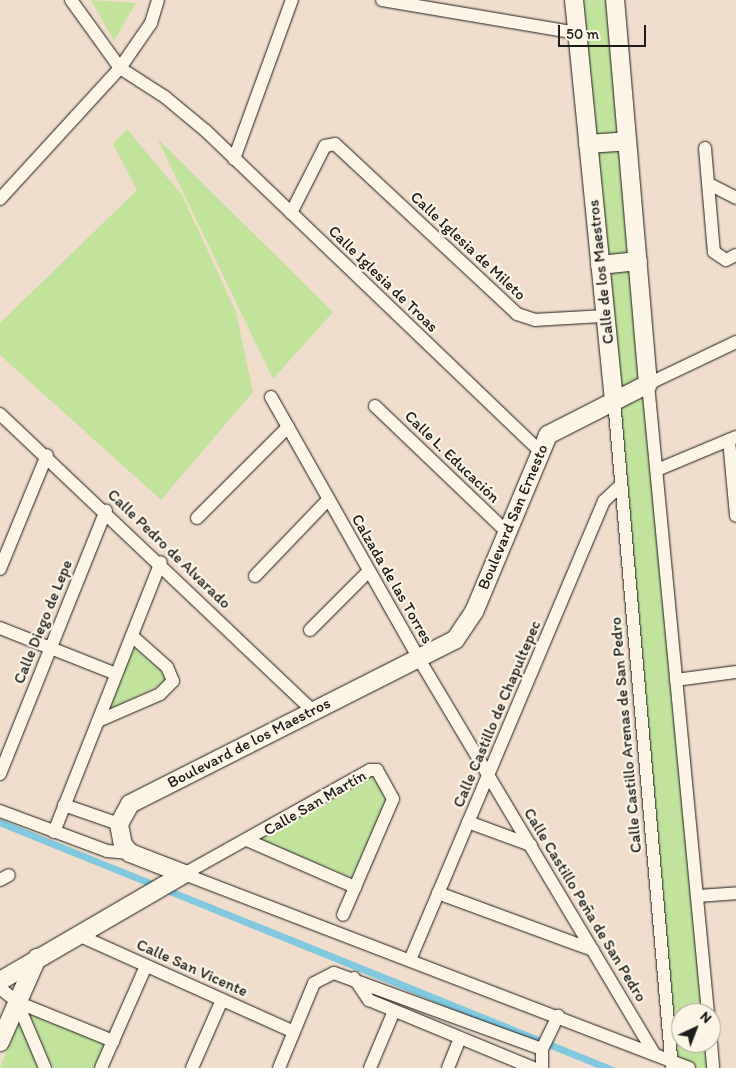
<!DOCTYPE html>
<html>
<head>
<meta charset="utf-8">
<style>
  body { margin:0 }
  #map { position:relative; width:736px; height:1068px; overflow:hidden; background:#f1ddcb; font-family:Itim,sans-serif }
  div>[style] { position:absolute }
  .green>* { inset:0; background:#c2e39c }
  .water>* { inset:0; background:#80c9e1; transform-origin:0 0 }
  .roads { filter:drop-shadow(0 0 1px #1c1c1c) drop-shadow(0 0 1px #1c1c1c) }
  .street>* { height:12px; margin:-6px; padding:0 6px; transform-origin:6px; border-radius:6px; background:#fcf5e5 }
  .secondary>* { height:18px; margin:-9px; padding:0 9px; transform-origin:9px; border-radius:9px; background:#fcf5e5 }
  span { translate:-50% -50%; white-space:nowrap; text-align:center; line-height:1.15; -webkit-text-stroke:4.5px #fcf5e5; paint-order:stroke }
  .street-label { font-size:16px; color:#1c1c1c }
  .north { position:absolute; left:671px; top:1003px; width:50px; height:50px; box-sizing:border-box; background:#fcf5e5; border:1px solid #a29e95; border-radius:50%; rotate:43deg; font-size:14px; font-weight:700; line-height:20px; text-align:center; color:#1c1c1c }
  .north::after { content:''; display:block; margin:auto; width:18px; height:22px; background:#1c1c1c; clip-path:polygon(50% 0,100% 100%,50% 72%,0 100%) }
  .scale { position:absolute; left:558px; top:25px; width:88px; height:22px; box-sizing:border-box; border:2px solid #1c1c1c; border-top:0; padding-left:6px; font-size:15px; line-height:18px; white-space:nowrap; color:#1c1c1c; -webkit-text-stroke:4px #fcf5e5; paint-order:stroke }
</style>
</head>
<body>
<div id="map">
  <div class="green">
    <div style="clip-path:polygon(91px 0,136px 3px,114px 41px)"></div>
    <div style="clip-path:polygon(578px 0,611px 0,706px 1013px,681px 1013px,681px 1043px,708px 1043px,711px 1068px,695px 1068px,674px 1060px)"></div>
    <div style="clip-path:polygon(127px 129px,182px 195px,236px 312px,253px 392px,161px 500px,0 355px,0 323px,137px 190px,113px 144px)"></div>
    <div style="clip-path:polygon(157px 138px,333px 312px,273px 379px)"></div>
    <div style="clip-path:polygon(134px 647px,166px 675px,165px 683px,108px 710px)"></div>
    <div style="clip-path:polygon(375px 774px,389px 800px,354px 878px,258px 839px)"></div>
    <div style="clip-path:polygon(26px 1009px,108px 1043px,96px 1068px,53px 1068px)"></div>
    <div style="clip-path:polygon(19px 1018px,40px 1068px,0 1068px)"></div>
  </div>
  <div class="water">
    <div style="left:0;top:819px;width:676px;height:7px;rotate:22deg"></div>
  </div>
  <div class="roads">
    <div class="street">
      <div style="left:71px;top:0;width:84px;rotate:54.2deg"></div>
      <div style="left:120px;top:68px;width:54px;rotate:32.8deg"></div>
      <div style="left:165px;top:97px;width:53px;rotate:39.7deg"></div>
      <div style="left:206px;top:131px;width:460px;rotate:43.8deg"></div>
      <div style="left:382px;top:0;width:198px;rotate:9.6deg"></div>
      <div style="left:705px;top:148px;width:104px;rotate:85.1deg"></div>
      <div style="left:714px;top:252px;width:14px;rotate:34deg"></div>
      <div style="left:726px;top:260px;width:11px;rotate:-27deg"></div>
      <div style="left:234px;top:159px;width:169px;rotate:-70deg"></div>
      <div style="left:709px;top:184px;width:30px;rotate:27deg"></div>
      <div style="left:0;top:199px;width:178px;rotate:-47.5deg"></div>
      <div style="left:120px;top:68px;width:55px;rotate:-55.4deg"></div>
      <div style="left:151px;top:23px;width:24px;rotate:-73deg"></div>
      <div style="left:291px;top:213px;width:75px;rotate:-63.1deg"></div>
      <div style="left:325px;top:146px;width:10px;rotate:-11deg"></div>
      <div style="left:335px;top:144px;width:249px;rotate:43deg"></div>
      <div style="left:517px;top:314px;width:19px;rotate:18deg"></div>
      <div style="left:535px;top:320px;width:70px;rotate:-3.3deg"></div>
      <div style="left:271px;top:397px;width:301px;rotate:60.5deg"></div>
      <div style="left:419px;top:659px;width:459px;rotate:59.2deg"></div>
      <div style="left:614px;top:400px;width:671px;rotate:85.04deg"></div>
      <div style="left:375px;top:406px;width:181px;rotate:43.7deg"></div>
      <div style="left:0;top:414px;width:431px;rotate:43.5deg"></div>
      <div style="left:729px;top:440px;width:76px;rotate:84.7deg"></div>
      <div style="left:657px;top:470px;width:86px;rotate:-22.7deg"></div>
      <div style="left:197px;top:518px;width:129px;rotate:-45deg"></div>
      <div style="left:0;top:569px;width:123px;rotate:-67.6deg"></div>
      <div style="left:255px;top:576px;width:105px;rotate:-46.2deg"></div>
      <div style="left:0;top:628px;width:125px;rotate:21.6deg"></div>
      <div style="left:310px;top:630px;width:83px;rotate:-45deg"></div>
      <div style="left:676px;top:680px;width:61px;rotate:-7.6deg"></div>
      <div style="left:98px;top:721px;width:68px;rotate:-23.5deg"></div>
      <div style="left:160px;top:694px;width:18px;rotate:-45deg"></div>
      <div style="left:173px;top:681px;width:15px;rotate:-113deg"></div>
      <div style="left:167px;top:667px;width:47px;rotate:-138.5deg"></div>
      <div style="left:0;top:774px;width:284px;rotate:-68.1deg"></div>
      <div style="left:64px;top:805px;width:58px;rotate:19.1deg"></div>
      <div style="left:0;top:811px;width:114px;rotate:20.5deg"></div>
      <div style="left:107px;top:851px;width:23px;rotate:5deg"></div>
      <div style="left:468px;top:822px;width:67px;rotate:20.1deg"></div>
      <div style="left:54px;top:832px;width:290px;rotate:-68.4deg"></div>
      <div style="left:249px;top:841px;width:116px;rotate:23.5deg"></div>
      <div style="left:184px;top:874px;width:541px;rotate:21.01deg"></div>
      <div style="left:184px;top:874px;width:213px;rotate:-29.2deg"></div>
      <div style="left:370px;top:770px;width:7px"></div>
      <div style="left:377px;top:770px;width:33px;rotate:61deg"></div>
      <div style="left:393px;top:799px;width:126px;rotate:113.3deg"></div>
      <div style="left:0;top:880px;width:10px;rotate:-29deg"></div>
      <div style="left:438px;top:893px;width:165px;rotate:20.2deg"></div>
      <div style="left:697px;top:896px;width:39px;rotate:-4deg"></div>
      <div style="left:76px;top:934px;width:239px;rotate:24.2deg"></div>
      <div style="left:410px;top:960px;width:498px;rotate:-67.1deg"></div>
      <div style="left:604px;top:501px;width:22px;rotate:-43deg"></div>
      <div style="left:354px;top:978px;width:27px;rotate:56deg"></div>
      <div style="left:369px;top:1000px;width:178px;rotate:22.5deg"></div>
      <div style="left:0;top:988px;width:22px;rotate:39deg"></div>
      <div style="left:17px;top:1002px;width:104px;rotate:22.1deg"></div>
      <div style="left:17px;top:1002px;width:72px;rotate:67deg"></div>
      <div style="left:708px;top:1013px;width:632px;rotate:-95.45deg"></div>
      <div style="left:648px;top:384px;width:98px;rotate:-25.5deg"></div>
      <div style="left:711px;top:1043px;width:25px;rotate:85deg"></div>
      <div style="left:101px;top:1068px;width:111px;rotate:-66.2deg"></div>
      <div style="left:192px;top:1068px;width:74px;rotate:-66.2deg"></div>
      <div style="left:279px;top:1068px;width:92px;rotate:-67.6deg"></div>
      <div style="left:314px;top:983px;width:22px;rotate:-27deg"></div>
      <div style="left:334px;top:973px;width:221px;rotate:20.1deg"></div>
      <div style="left:370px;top:1068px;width:62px;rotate:-67.2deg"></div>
      <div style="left:448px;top:1068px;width:32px;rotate:-68deg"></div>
      <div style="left:542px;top:1068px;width:19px;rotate:-90deg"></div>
      <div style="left:542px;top:1049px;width:37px;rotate:-64deg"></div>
    </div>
    <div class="secondary">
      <div style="left:574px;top:0;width:402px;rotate:84.3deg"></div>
      <div style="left:588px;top:144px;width:39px;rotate:-4deg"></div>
      <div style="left:600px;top:265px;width:38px;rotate:-6deg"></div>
      <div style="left:184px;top:874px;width:58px;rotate:-158.7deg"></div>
      <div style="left:130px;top:853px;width:11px;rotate:-131deg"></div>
      <div style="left:123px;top:845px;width:21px;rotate:-101deg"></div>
      <div style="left:119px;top:824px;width:23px;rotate:-61deg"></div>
      <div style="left:130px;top:804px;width:364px;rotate:-26.8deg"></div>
      <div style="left:455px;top:640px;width:34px;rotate:-56deg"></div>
      <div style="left:474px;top:612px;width:192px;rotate:-67.3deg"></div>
      <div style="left:548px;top:435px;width:112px;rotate:-27deg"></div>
      <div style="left:648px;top:384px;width:385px;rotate:-94.9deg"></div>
      <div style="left:0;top:981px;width:213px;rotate:-30.2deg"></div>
      <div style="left:0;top:1042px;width:92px;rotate:-66.2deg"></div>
    </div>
  </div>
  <div class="street-label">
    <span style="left:468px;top:246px;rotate:43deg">Calle Iglesia de Mileto</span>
    <span style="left:601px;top:272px;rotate:-96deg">Calle de los Maestros</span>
    <span style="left:383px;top:279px;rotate:44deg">Calle Iglesia de Troas</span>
    <span style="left:452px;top:457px;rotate:44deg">Calle L. Educación</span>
    <span style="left:513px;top:517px;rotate:-67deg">Boulevard San Ernesto</span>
    <span style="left:169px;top:549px;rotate:44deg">Calle Pedro de Alvarado</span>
    <span style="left:392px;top:579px;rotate:60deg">Calzada de las Torres</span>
    <span style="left:43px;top:622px;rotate:-68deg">Calle Diego de Lepe</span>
    <span style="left:497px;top:714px;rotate:-67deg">Calle Castillo de Chapultepec</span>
    <span style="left:626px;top:735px;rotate:-95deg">Calle Castillo Arenas de San Pedro</span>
    <span style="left:249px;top:743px;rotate:-27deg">Boulevard de los Maestros</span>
    <span style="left:315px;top:803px;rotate:-30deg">Calle San Martín</span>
    <span style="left:585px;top:905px;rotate:59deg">Calle Castillo Peña de San Pedro</span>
    <span style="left:192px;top:968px;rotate:24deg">Calle San Vicente</span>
  </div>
  <div class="north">N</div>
  <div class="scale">50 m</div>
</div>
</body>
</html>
